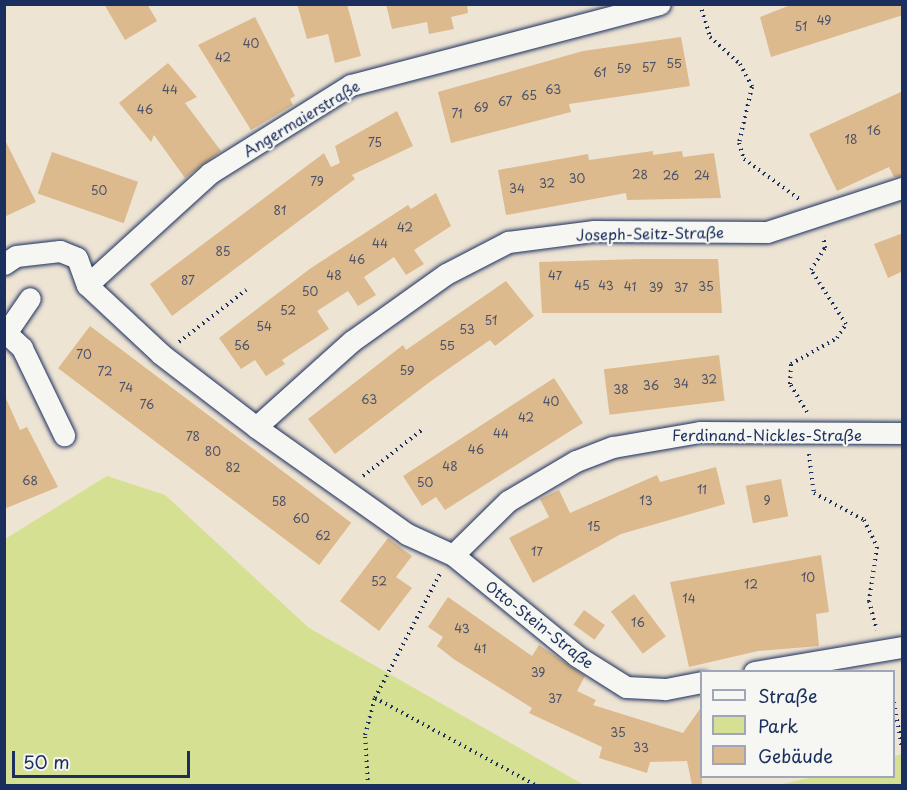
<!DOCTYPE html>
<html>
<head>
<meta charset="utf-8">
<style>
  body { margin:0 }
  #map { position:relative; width:907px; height:790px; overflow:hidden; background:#eee4d4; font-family:"Playpen Sans",sans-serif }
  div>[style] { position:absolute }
  .green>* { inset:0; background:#d5e093 }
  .building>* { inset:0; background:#dcba8e; transform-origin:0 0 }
  .path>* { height:4px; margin-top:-2px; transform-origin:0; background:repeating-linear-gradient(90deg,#1b2f5e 0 1.5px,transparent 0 6px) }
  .roads { filter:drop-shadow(0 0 2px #1b2f5e) drop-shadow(0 0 2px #1b2f5e) }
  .street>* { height:21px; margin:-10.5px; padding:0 10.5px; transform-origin:10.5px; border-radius:10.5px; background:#f6f6f2 }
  span { translate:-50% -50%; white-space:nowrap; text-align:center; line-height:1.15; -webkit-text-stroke:4.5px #f6f6f2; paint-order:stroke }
  .number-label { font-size:12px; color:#4b526a }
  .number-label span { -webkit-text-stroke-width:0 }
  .street-label { font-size:15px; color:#1b2f5e }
  .frame { position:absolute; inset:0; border:6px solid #1b2f5e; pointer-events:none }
  .legend { position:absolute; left:700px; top:670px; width:195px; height:108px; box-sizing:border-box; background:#f6f6f2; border:2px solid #9ea6b7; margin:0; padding:8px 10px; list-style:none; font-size:18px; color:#1b2f5e }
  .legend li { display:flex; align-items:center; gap:12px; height:30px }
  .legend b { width:30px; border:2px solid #9ea6b7 }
  .scale { position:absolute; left:12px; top:751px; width:178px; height:27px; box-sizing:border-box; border:3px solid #1b2f5e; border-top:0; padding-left:8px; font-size:18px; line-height:21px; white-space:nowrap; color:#1b2f5e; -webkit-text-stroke:4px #f6f6f2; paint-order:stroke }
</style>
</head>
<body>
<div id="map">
  <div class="green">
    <div style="clip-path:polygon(107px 476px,165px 495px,309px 628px,584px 785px,5px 785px,5px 539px)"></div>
    <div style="clip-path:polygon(902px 754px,902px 785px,778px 785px,814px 777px,894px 776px,894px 756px)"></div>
  </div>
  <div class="building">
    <div style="clip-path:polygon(104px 4px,147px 4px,157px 21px,125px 40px)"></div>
    <div style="clip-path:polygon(297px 4px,347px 4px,361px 56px,335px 63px,328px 34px,307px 39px)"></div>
    <div style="clip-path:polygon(386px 4px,467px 4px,468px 13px,451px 17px,454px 29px,429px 34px,427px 22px,392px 29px)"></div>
    <div style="clip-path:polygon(793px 4px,903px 4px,903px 15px,771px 57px,760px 17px)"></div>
    <div style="clip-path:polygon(255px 17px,295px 96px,290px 99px,293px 105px,251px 130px,198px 45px)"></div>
    <div style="clip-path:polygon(681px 37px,690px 86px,569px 104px,571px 112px,451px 143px,438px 92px,583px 51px)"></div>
    <div style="clip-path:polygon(168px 63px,197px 97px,185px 103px,221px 151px,185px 178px,154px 135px,151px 142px,119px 103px)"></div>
    <div style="clip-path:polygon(903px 91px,903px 176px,894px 177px,889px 167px,837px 191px,809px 134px)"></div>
    <div style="clip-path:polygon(397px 111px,413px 146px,352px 175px,355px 179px,172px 316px,150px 284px,324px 153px,331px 167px,340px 163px,335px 146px)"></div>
    <div style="clip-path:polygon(4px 138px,36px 202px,4px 217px)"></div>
    <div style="clip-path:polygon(653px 151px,653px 155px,682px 151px,683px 157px,714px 153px,721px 198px,627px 200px,626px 193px,506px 215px,498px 170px,588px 154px,589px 160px)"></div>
    <div style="left:52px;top:152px;width:91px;height:44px;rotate:19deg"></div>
    <div style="clip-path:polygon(436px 193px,451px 226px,414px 250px,424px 264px,406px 275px,394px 257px,364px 277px,376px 295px,358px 306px,348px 291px,317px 311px,329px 329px,282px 360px,285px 364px,266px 376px,255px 360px,241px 369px,219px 338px,311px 268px,408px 205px,411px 209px)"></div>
    <div style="clip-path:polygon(903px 233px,903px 271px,888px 278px,874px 244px)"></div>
    <div style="clip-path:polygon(641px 259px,718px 259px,722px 313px,542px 313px,539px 262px)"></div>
    <div style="clip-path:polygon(506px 281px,534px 316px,495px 346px,490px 340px,431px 381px,335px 454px,308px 419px,403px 345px,406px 350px)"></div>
    <div style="left:90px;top:326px;width:327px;height:53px;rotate:37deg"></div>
    <div style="left:719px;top:355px;width:46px;height:116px;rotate:83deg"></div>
    <div style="clip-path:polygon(554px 378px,583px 423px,445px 510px,436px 497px,422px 506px,403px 476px)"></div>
    <div style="clip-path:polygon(4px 394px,20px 430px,27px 427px,58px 487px,4px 509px)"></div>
    <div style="clip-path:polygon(716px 467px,725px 504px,621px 534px,533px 583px,509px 538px,549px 517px,540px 499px,559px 490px,570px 513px,657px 475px,660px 482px)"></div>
    <div style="left:781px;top:479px;width:38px;height:36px;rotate:79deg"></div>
    <div style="clip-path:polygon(388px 538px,412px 556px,396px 577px,412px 588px,379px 631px,340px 601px)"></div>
    <div style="clip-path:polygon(821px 555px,829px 612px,816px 614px,819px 646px,758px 651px,689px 667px,670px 582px)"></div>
    <div style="left:634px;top:594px;width:53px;height:29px;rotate:53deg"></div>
    <div style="clip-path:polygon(448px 597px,532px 656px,539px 645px,585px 676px,577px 691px,596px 700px,593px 705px,683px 733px,702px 706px,702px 784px,692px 785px,687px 761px,650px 762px,647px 773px,599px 758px,602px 747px,529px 713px,532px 708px,455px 660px,437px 646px,443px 637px,428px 627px)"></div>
    <div style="left:584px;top:610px;width:26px;height:18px;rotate:36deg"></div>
  </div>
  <div class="path">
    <div style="left:700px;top:4px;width:34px;rotate:73deg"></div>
    <div style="left:710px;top:37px;width:40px;rotate:42deg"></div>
    <div style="left:740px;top:64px;width:26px;rotate:62deg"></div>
    <div style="left:752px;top:87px;width:57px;rotate:103.1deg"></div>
    <div style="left:739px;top:143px;width:17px;rotate:73deg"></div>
    <div style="left:744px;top:159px;width:68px;rotate:36deg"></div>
    <div style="left:179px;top:342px;width:85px;rotate:-37.8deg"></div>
    <div style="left:807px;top:412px;width:33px;rotate:-121deg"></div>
    <div style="left:790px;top:384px;width:20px;rotate:-87deg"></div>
    <div style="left:791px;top:364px;width:53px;rotate:-29.5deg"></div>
    <div style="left:837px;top:338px;width:17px;rotate:-57deg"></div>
    <div style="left:846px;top:324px;width:64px;rotate:-122.9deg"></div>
    <div style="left:811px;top:270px;width:26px;rotate:-58deg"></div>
    <div style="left:825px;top:248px;width:12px;rotate:-99deg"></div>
    <div style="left:809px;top:454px;width:39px;rotate:83deg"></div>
    <div style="left:814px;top:493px;width:57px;rotate:28.4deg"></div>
    <div style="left:864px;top:520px;width:30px;rotate:64deg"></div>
    <div style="left:877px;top:547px;width:55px;rotate:98.4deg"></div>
    <div style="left:869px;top:601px;width:30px;rotate:75deg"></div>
    <div style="left:363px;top:476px;width:76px;rotate:-38.1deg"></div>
    <div style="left:375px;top:698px;width:184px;rotate:28.5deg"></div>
    <div style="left:894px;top:702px;width:48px;rotate:80.3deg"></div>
    <div style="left:368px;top:786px;width:51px;rotate:-93.4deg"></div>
    <div style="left:365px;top:735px;width:38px;rotate:-75deg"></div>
    <div style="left:375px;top:698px;width:142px;rotate:-62.4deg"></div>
  </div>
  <div class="roads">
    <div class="street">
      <div style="left:4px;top:264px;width:14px;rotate:-34deg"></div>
      <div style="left:16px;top:256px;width:44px;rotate:-6.5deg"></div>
      <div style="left:60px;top:251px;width:18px;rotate:22deg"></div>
      <div style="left:77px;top:258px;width:29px;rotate:70deg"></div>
      <div style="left:4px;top:331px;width:25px;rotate:43deg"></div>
      <div style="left:22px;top:348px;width:97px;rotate:64.2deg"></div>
      <div style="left:6px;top:333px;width:42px;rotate:-55.6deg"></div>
      <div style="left:256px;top:427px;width:120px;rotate:-142.5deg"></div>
      <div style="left:161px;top:354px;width:101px;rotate:-137deg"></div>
      <div style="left:87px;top:285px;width:166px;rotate:-42.3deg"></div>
      <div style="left:210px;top:173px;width:166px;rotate:-32deg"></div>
      <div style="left:351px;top:85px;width:319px;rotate:-14.7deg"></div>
      <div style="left:453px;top:555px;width:77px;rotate:-44.5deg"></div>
      <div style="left:508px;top:501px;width:79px;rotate:-30.5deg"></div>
      <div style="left:576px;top:461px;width:40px;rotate:-21deg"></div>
      <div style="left:613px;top:447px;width:88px;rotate:-9.8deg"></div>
      <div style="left:700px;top:432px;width:202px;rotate:0.3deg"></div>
      <div style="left:754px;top:672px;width:150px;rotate:-9.6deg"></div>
      <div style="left:702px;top:682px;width:38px;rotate:169deg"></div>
      <div style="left:665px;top:689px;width:39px;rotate:-177deg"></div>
      <div style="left:626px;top:687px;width:58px;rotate:-147.7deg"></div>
      <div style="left:577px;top:656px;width:160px;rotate:-140.8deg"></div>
      <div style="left:453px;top:555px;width:51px;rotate:-155.5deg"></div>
      <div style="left:407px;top:534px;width:185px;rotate:-144.7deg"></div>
      <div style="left:256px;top:427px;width:129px;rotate:-41.9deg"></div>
      <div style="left:352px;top:341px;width:115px;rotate:-35.5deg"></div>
      <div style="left:446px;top:274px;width:70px;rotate:-27.3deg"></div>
      <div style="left:508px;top:242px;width:87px;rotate:-7.3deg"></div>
      <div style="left:594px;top:231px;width:173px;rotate:0.3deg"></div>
      <div style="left:767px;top:232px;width:142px;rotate:-18.1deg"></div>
    </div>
  </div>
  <div class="number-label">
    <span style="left:824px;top:21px">49</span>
    <span style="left:801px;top:27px">51</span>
    <span style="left:251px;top:44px">40</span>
    <span style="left:223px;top:58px">42</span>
    <span style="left:674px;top:64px">55</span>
    <span style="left:649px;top:68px">57</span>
    <span style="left:624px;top:69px">59</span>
    <span style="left:600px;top:73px">61</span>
    <span style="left:170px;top:90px">44</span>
    <span style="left:553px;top:90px">63</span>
    <span style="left:529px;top:96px">65</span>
    <span style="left:505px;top:102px">67</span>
    <span style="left:481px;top:108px">69</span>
    <span style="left:145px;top:110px">46</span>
    <span style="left:457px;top:114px">71</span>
    <span style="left:874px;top:131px">16</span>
    <span style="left:851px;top:140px">18</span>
    <span style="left:375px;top:143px">75</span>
    <span style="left:640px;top:175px">28</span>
    <span style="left:671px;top:176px">26</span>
    <span style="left:702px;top:176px">24</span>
    <span style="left:577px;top:179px">30</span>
    <span style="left:317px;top:182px">79</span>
    <span style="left:547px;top:184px">32</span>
    <span style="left:517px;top:189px">34</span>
    <span style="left:99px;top:191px">50</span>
    <span style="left:280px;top:211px">81</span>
    <span style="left:405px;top:228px">42</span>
    <span style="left:380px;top:244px">44</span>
    <span style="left:223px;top:252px">85</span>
    <span style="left:357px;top:260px">46</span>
    <span style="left:334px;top:276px">48</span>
    <span style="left:555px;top:276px">47</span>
    <span style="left:188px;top:281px">87</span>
    <span style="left:582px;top:286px">45</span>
    <span style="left:606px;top:286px">43</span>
    <span style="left:630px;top:287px">41</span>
    <span style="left:706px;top:287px">35</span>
    <span style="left:656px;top:288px">39</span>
    <span style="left:681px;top:288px">37</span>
    <span style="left:310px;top:292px">50</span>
    <span style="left:288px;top:311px">52</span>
    <span style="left:491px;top:321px">51</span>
    <span style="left:264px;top:327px">54</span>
    <span style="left:467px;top:330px">53</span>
    <span style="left:242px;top:346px">56</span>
    <span style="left:447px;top:346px">55</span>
    <span style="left:84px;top:355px">70</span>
    <span style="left:407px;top:371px">59</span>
    <span style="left:105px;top:372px">72</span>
    <span style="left:709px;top:380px">32</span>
    <span style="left:681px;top:384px">34</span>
    <span style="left:651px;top:386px">36</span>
    <span style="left:126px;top:388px">74</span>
    <span style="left:621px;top:390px">38</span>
    <span style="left:369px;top:400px">63</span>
    <span style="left:551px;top:402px">40</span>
    <span style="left:147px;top:405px">76</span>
    <span style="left:526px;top:418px">42</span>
    <span style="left:501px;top:434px">44</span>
    <span style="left:193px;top:437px">78</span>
    <span style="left:476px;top:450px">46</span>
    <span style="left:213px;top:452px">80</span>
    <span style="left:450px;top:467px">48</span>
    <span style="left:233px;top:468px">82</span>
    <span style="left:30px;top:481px">68</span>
    <span style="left:425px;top:483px">50</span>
    <span style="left:702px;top:490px">11</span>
    <span style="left:646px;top:501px">13</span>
    <span style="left:767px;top:501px">9</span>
    <span style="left:279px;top:502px">58</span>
    <span style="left:301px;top:519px">60</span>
    <span style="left:594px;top:527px">15</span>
    <span style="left:323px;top:536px">62</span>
    <span style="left:537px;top:552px">17</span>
    <span style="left:808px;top:578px">10</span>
    <span style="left:379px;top:582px">52</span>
    <span style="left:751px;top:585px">12</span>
    <span style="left:689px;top:599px">14</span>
    <span style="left:638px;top:623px">16</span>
    <span style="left:462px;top:629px">43</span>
    <span style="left:480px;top:649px">41</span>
    <span style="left:538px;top:673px">39</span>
    <span style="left:555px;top:699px">37</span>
    <span style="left:618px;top:733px">35</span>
    <span style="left:641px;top:748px">33</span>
  </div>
  <div class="street-label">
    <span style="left:301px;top:118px;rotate:-31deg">Angermaierstraße</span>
    <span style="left:650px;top:233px;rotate:-1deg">Joseph-Seitz-Straße</span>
    <span style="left:767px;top:435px">Ferdinand-Nickles-Straße</span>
    <span style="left:540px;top:624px;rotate:38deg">Otto-Stein-Straße</span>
  </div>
  <div class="frame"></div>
  <ul class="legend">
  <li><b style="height:8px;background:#f6f6f2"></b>Straße</li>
  <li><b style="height:16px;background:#d5e093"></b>Park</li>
  <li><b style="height:16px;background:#dcba8e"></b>Gebäude</li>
  </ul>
  <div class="scale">50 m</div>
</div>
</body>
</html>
